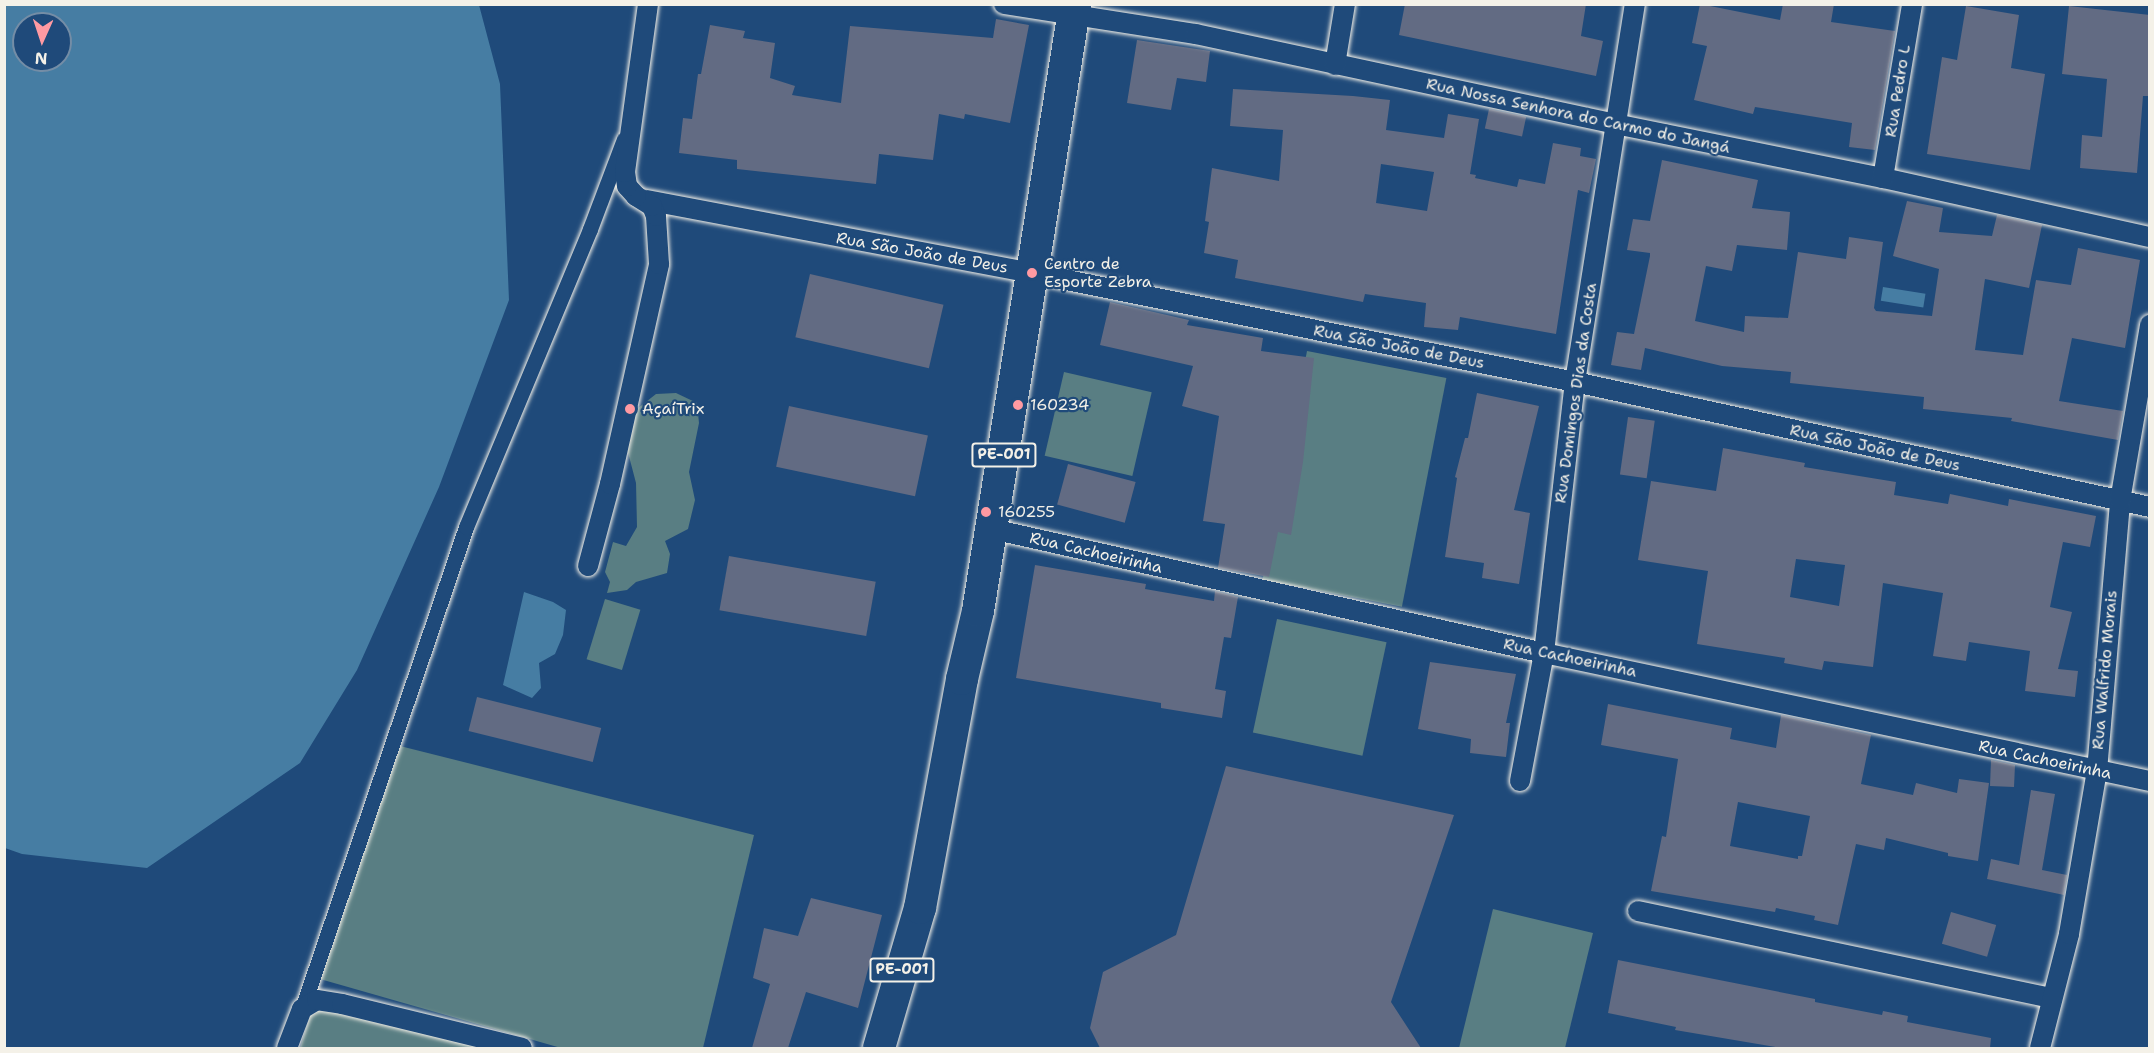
<!DOCTYPE html>
<html>
<head>
<meta charset="utf-8">
<style>
  body { margin:0 }
  #map { position:relative; width:2154px; height:1053px; overflow:hidden; background:#1f4a7a; font-family:"Shantell Sans",sans-serif }
  div>[style] { position:absolute }
  .green>* { inset:0; background:#597e83; transform-origin:0 0 }
  .water>* { inset:0; background:#467da3; transform-origin:0 0 }
  .building>* { inset:0; background:#626b83; transform-origin:0 0 }
  .roads { filter:drop-shadow(0 0 2px #f4f1e8) drop-shadow(0 0 2px #f4f1e8) }
  .pedestrian>* { height:15px; margin:-7.5px; padding:0 7.5px; transform-origin:7.5px; border-radius:7.5px; background:#1f4a7a }
  .minor>* { height:20px; margin:-10px; padding:0 10px; transform-origin:10px; border-radius:10px; background:#1f4a7a }
  .primary>* { height:32px; margin:-16px; padding:0 16px; transform-origin:16px; border-radius:16px; background:#1f4a7a }
  .dots>* { width:16px; height:16px; translate:-50% -50%; box-sizing:border-box; border:3px solid #1f4a7a; border-radius:50% }
  span { translate:-50% -50%; white-space:nowrap; text-align:center; line-height:1.15; -webkit-text-stroke:4.5px #1f4a7a; paint-order:stroke }
  .shield-label span { padding:2px 4px; background:#1f4a7a; border:2px solid; border-radius:4px; -webkit-text-stroke-width:0 }
  .shield-label { font-size:15px; color:#f4f1e8; font-weight:700 }
  .street-label { font-size:16px; color:#f4f1e8 }
  .poi-label { font-size:16px; color:#f4f1e8 }
  .left { translate:0 -50%; text-align:left }
  .frame { position:absolute; inset:0; border:6px solid #f4f1e8; pointer-events:none }
  .north { position:absolute; left:12px; top:12px; width:60px; height:60px; box-sizing:border-box; background:#1f4a7a; border:2px solid #748da6; border-radius:50%; rotate:183deg; font-size:16px; font-weight:700; line-height:24px; text-align:center; color:#f4f1e8 }
  .north::after { content:''; display:block; margin:auto; width:21px; height:27px; background:#ff9aa2; clip-path:polygon(50% 0,100% 100%,50% 72%,0 100%) }
</style>
</head>
<body>
<div id="map">
  <div class="green">
    <div style="left:1307px;top:351px;width:142px;height:233px;rotate:11deg"></div>
    <div style="left:1064px;top:372px;width:90px;height:86px;rotate:13deg"></div>
    <div style="clip-path:polygon(676px 393px,697px 403px,699px 423px,689px 472px,695px 500px,688px 529px,665px 541px,670px 554px,667px 573px,636px 582px,627px 590px,607px 593px,610px 582px,605px 572px,613px 542px,626px 546px,637px 527px,636px 483px,625px 441px,637px 409px,656px 394px)"></div>
    <div style="left:605px;top:599px;width:37px;height:63px;rotate:17deg"></div>
    <div style="left:1277px;top:619px;width:112px;height:116px;rotate:12deg"></div>
    <div style="clip-path:polygon(392px 744px,754px 835px,703px 1048px,561px 1048px,306px 975px)"></div>
    <div style="clip-path:polygon(1493px 909px,1593px 933px,1565px 1048px,1459px 1048px)"></div>
    <div style="clip-path:polygon(313px 1006px,480px 1048px,300px 1048px)"></div>
  </div>
  <div class="water">
    <div style="clip-path:polygon(evenodd,5px 4px,479px 5px,500px 84px,509px 300px,439px 487px,357px 670px,300px 763px,147px 868px,22px 854px,5px 848px,5px 4px,24px 24px,60px 24px,60px 60px,24px 60px,24px 24px)"></div>
    <div style="left:1883px;top:287px;width:43px;height:14px;rotate:9deg"></div>
    <div style="clip-path:polygon(524px 592px,553px 602px,566px 610px,563px 635px,555px 654px,539px 663px,541px 688px,532px 698px,503px 685px)"></div>
  </div>
  <div class="building">
    <div style="clip-path:polygon(1405px 4px,1586px 4px,1581px 36px,1603px 41px,1596px 76px,1399px 35px)"></div>
    <div style="clip-path:polygon(1700px 4px,1780px 20px,1783px 4px,1834px 4px,1831px 22px,1895px 31px,1875px 150px,1849px 147px,1852px 123px,1755px 107px,1753px 114px,1694px 100px,1707px 46px,1692px 43px)"></div>
    <div style="clip-path:polygon(1966px 6px,2019px 15px,2011px 68px,2045px 74px,2030px 170px,1927px 154px,1942px 57px,1957px 60px)"></div>
    <div style="clip-path:polygon(2069px 6px,2150px 15px,2150px 96px,2143px 96px,2137px 173px,2080px 168px,2082px 135px,2102px 137px,2107px 79px,2062px 74px)"></div>
    <div style="clip-path:polygon(996px 19px,1029px 25px,1010px 123px,965px 114px,964px 119px,939px 114px,933px 160px,879px 154px,876px 184px,737px 169px,737px 160px,679px 153px,683px 118px,692px 119px,698px 74px,701px 74px,710px 25px,745px 31px,743px 38px,775px 43px,770px 78px,795px 86px,792px 95px,841px 103px,850px 26px,993px 38px)"></div>
    <div style="clip-path:polygon(1137px 40px,1210px 51px,1206px 82px,1177px 78px,1171px 110px,1127px 103px)"></div>
    <div style="clip-path:polygon(evenodd,1233px 89px,1353px 96px,1390px 100px,1386px 130px,1444px 138px,1448px 114px,1479px 119px,1470px 174px,1476px 175px,1475px 178px,1517px 187px,1519px 179px,1545px 184px,1553px 143px,1581px 148px,1580px 156px,1596px 159px,1589px 193px,1578px 190px,1556px 334px,1460px 317px,1458px 330px,1424px 327px,1426px 303px,1365px 294px,1363px 302px,1235px 278px,1238px 260px,1204px 253px,1209px 222px,1205px 221px,1212px 168px,1279px 181px,1283px 130px,1230px 126px,1233px 89px,1381px 164px,1434px 172px,1427px 211px,1376px 203px,1381px 164px)"></div>
    <div style="left:1489px;top:109px;width:38px;height:20px;rotate:12deg"></div>
    <div style="clip-path:polygon(1662px 160px,1758px 180px,1752px 208px,1790px 212px,1787px 250px,1737px 245px,1732px 271px,1706px 266px,1695px 321px,1744px 332px,1745px 316px,1788px 318px,1798px 252px,1846px 259px,1849px 237px,1883px 242px,1874px 308px,1876px 311px,1932px 316px,1939px 269px,1893px 256px,1907px 201px,1943px 208px,1939px 232px,1992px 236px,1997px 215px,2042px 225px,2029px 288px,1985px 279px,1975px 350px,2023px 355px,2036px 280px,2071px 285px,2078px 248px,2140px 260px,2125px 348px,2072px 338px,2059px 401px,2123px 411px,2118px 440px,2011px 421px,2012px 418px,1923px 409px,1924px 397px,1790px 383px,1791px 372px,1722px 366px,1645px 348px,1641px 370px,1611px 365px,1617px 332px,1634px 334px,1650px 256px,1650px 253px,1627px 250px,1633px 219px,1650px 221px)"></div>
    <div style="left:810px;top:274px;width:137px;height:65px;rotate:13deg"></div>
    <div style="clip-path:polygon(1110px 302px,1189px 320px,1187px 325px,1263px 338px,1261px 351px,1314px 358px,1303px 462px,1291px 535px,1278px 532px,1269px 577px,1218px 568px,1225px 524px,1203px 521px,1219px 416px,1182px 406px,1193px 366px,1100px 345px)"></div>
    <div style="clip-path:polygon(1477px 393px,1539px 406px,1514px 510px,1530px 513px,1519px 584px,1482px 578px,1484px 563px,1445px 557px,1457px 478px,1455px 477px,1465px 438px,1468px 438px)"></div>
    <div style="left:789px;top:406px;width:142px;height:62px;rotate:12deg"></div>
    <div style="left:1628px;top:417px;width:27px;height:58px;rotate:8deg"></div>
    <div style="clip-path:polygon(evenodd,1723px 448px,1805px 463px,1804px 467px,1896px 482px,1894px 495px,1948px 504px,1950px 494px,2008px 506px,2009px 499px,2096px 516px,2090px 547px,2063px 542px,2050px 607px,2072px 612px,2058px 669px,2078px 671px,2075px 697px,2025px 691px,2030px 651px,1969px 642px,1966px 661px,1933px 656px,1943px 593px,1883px 583px,1873px 667px,1824px 661px,1822px 670px,1784px 663px,1785px 658px,1697px 644px,1708px 571px,1638px 560px,1651px 481px,1716px 491px,1723px 448px,1796px 559px,1845px 565px,1839px 606px,1790px 597px,1796px 559px)"></div>
    <div style="left:1068px;top:464px;width:70px;height:42px;rotate:15deg"></div>
    <div style="left:729px;top:556px;width:149px;height:55px;rotate:10deg"></div>
    <div style="clip-path:polygon(1035px 565px,1146px 584px,1145px 589px,1214px 601px,1215px 591px,1238px 597px,1231px 638px,1224px 637px,1215px 689px,1226px 691px,1222px 718px,1161px 708px,1161px 703px,1016px 678px)"></div>
    <div style="clip-path:polygon(1430px 662px,1516px 674px,1506px 723px,1510px 723px,1506px 757px,1470px 753px,1471px 739px,1418px 729px)"></div>
    <div style="left:477px;top:697px;width:128px;height:35px;rotate:14deg"></div>
    <div style="clip-path:polygon(evenodd,1608px 704px,1732px 728px,1730px 739px,1776px 748px,1781px 715px,1871px 735px,1861px 784px,1913px 795px,1916px 783px,1957px 793px,1959px 779px,1989px 783px,1978px 861px,1948px 856px,1948px 853px,1886px 838px,1884px 850px,1856px 844px,1838px 925px,1814px 920px,1815px 916px,1776px 908px,1775px 912px,1651px 891px,1662px 836px,1666px 837px,1678px 759px,1601px 745px,1608px 704px,1738px 802px,1810px 816px,1802px 856px,1798px 856px,1798px 859px,1730px 846px,1738px 802px)"></div>
    <div style="clip-path:polygon(1991px 760px,2015px 765px,2014px 787px,1990px 786px)"></div>
    <div style="clip-path:polygon(1226px 766px,1454px 815px,1391px 1002px,1421px 1048px,1100px 1048px,1090px 1028px,1103px 972px,1176px 935px)"></div>
    <div style="clip-path:polygon(2031px 790px,2055px 794px,2042px 870px,2067px 875px,2064px 895px,1987px 879px,1991px 859px,2019px 865px)"></div>
    <div style="clip-path:polygon(811px 898px,882px 915px,858px 1008px,806px 992px,788px 1048px,752px 1048px,770px 984px,753px 978px,764px 928px,798px 936px)"></div>
    <div style="left:1951px;top:912px;width:47px;height:33px;rotate:16deg"></div>
    <div style="clip-path:polygon(1618px 960px,1815px 999px,1815px 1002px,1882px 1015px,1883px 1011px,1908px 1016px,1907px 1022px,1991px 1038px,1990px 1048px,1781px 1048px,1675px 1030px,1676px 1027px,1608px 1013px)"></div>
  </div>
  <div class="roads">
    <div class="pedestrian">
      <div style="left:302px;top:1009px;width:509px;rotate:-71.21deg"></div>
      <div style="left:466px;top:527px;width:323px;rotate:-67.4deg"></div>
      <div style="left:590px;top:229px;width:96px;rotate:-69.3deg"></div>
    </div>
    <div class="minor">
      <div style="left:1004px;top:4px;width:194px;rotate:8.9deg"></div>
      <div style="left:1196px;top:34px;width:429px;rotate:12.1deg"></div>
      <div style="left:1615px;top:124px;width:273px;rotate:11.4deg"></div>
      <div style="left:1883px;top:178px;width:273px;rotate:12.5deg"></div>
      <div style="left:1335px;top:65px;width:62px;rotate:-80.7deg"></div>
      <div style="left:1883px;top:178px;width:176px;rotate:-80.5deg"></div>
      <div style="left:646px;top:200px;width:393px;rotate:10.7deg"></div>
      <div style="left:1032px;top:273px;width:554px;rotate:11.35deg"></div>
      <div style="left:1575px;top:382px;width:588px;rotate:12.26deg"></div>
      <div style="left:992px;top:529px;width:566px;rotate:12.66deg"></div>
      <div style="left:1544px;top:653px;width:619px;rotate:11.93deg"></div>
      <div style="left:588px;top:566px;width:85px;rotate:-75deg"></div>
      <div style="left:610px;top:484px;width:225px;rotate:-77.4deg"></div>
      <div style="left:659px;top:264px;width:48px;rotate:-93.6deg"></div>
      <div style="left:656px;top:216px;width:11px;rotate:-112deg"></div>
      <div style="left:652px;top:206px;width:19px;rotate:-148deg"></div>
      <div style="left:636px;top:196px;width:13px;rotate:-132deg"></div>
      <div style="left:627px;top:186px;width:14px;rotate:-98deg"></div>
      <div style="left:625px;top:172px;width:170px;rotate:-82.2deg"></div>
      <div style="left:1520px;top:781px;width:130px;rotate:-79.4deg"></div>
      <div style="left:1544px;top:653px;width:273px;rotate:-83.5deg"></div>
      <div style="left:1575px;top:382px;width:383px;rotate:-81deg"></div>
      <div style="left:1638px;top:911px;width:423px;rotate:11.9deg"></div>
      <div style="left:287px;top:1048px;width:42px;rotate:-69deg"></div>
      <div style="left:302px;top:1009px;width:17px;rotate:-31deg"></div>
      <div style="left:317px;top:1000px;width:25px;rotate:9deg"></div>
      <div style="left:342px;top:1004px;width:185px;rotate:13.7deg"></div>
      <div style="left:2040px;top:1048px;width:118px;rotate:-75.7deg"></div>
      <div style="left:2069px;top:934px;width:165px;rotate:-80.3deg"></div>
      <div style="left:2097px;top:771px;width:271px;rotate:-85.1deg"></div>
      <div style="left:2120px;top:501px;width:179px;rotate:-80.3deg"></div>
    </div>
    <div class="primary">
      <div style="left:879px;top:1048px;width:146px;rotate:-73.7deg"></div>
      <div style="left:920px;top:908px;width:233px;rotate:-79.6deg"></div>
      <div style="left:962px;top:679px;width:70px;rotate:-76.8deg"></div>
      <div style="left:978px;top:611px;width:615px;rotate:-80.92deg"></div>
    </div>
  </div>
  <div class="dots">
    <div style="left:1032px;top:273px;background:#ff9aa2"></div>
    <div style="left:1018px;top:405px;background:#ff9aa2"></div>
    <div style="left:630px;top:409px;background:#ff9aa2"></div>
    <div style="left:986px;top:512px;background:#ff9aa2"></div>
  </div>
  <div class="shield-label">
    <span style="left:1004px;top:455px">PE-001</span>
    <span style="left:902px;top:970px">PE-001</span>
  </div>
  <div class="street-label">
    <span style="left:1898px;top:91px;rotate:-81deg">Rua Pedro L</span>
    <span style="left:1578px;top:116px;rotate:12deg">Rua Nossa Senhora do Carmo do Jangá</span>
    <span style="left:922px;top:253px;rotate:10deg">Rua São João de Deus</span>
    <span style="left:1399px;top:347px;rotate:11deg">Rua São João de Deus</span>
    <span style="left:1576px;top:393px;rotate:-82deg">Rua Domingos Dias da Costa</span>
    <span style="left:1875px;top:448px;rotate:12deg">Rua São João de Deus</span>
    <span style="left:1096px;top:553px;rotate:13deg">Rua Cachoeirinha</span>
    <span style="left:1570px;top:658px;rotate:12deg">Rua Cachoeirinha</span>
    <span style="left:2105px;top:670px;rotate:-85deg">Rua Walfrido Morais</span>
    <span style="left:2045px;top:760px;rotate:12deg">Rua Cachoeirinha</span>
  </div>
  <div class="poi-label">
    <span class="left" style="left:1044px;top:273px">Centro de<br>Esporte Zebra</span>
    <span class="left" style="left:1030px;top:405px">160234</span>
    <span class="left" style="left:642px;top:409px">AçaíTrix</span>
    <span class="left" style="left:998px;top:512px">160255</span>
  </div>
  <div class="frame"></div>
  <div class="north">N</div>
</div>
</body>
</html>
